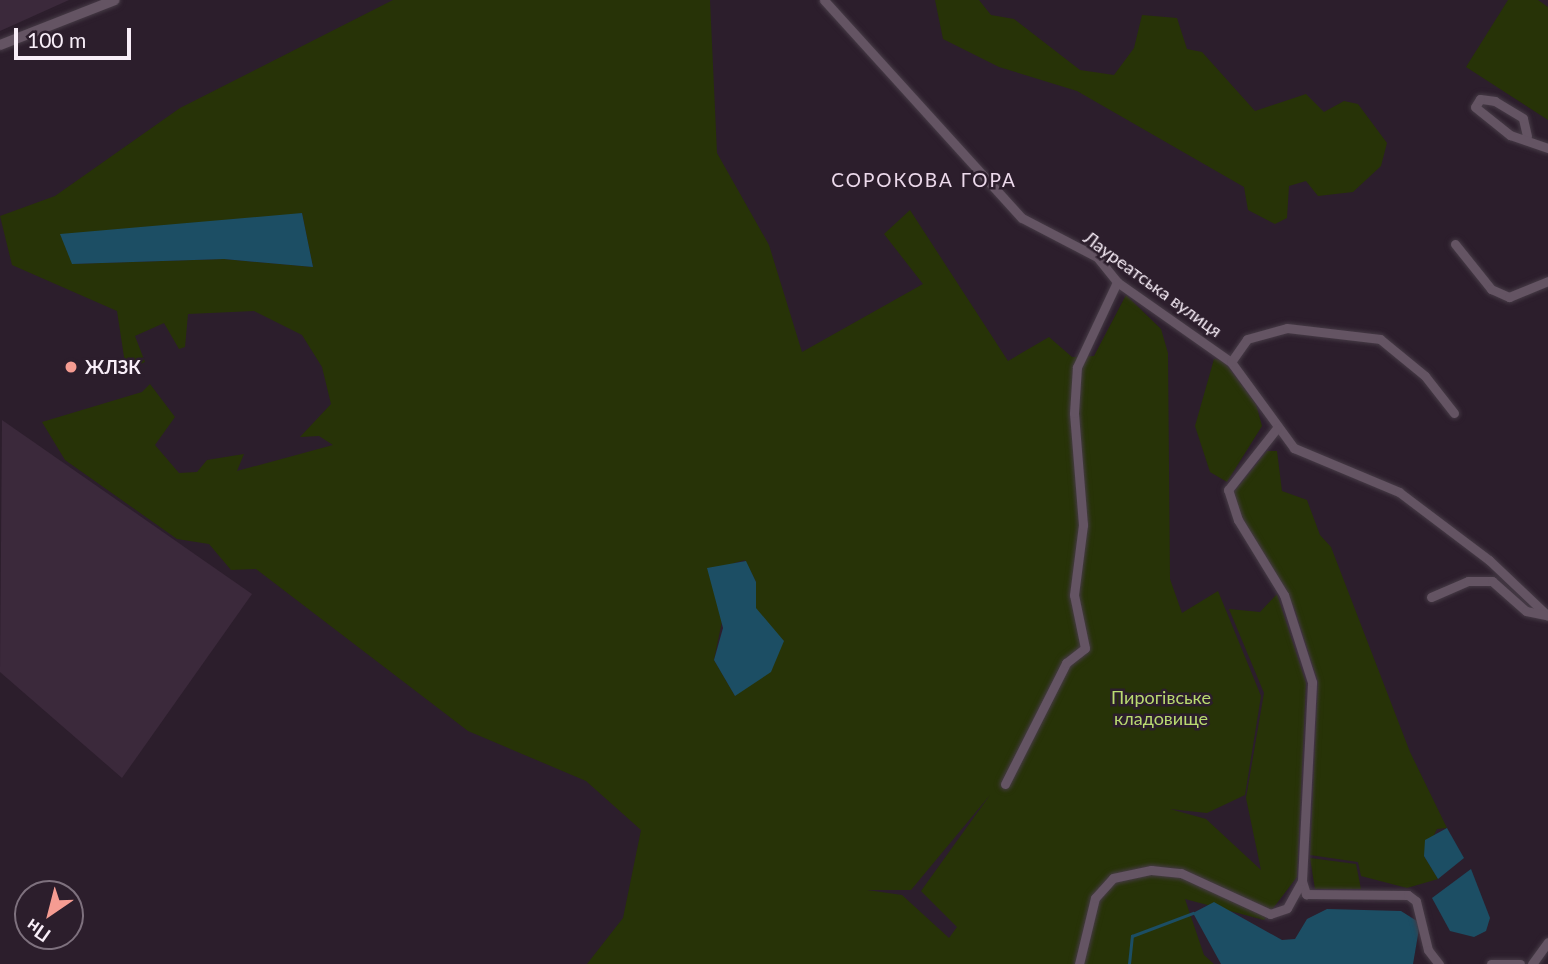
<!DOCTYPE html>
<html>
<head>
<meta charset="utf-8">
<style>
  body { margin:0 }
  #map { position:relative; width:1548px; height:964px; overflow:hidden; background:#2c1e2c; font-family:Lato,sans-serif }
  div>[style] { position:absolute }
  .built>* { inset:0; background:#3b293b }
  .green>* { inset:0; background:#273307 }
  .water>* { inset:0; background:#1c4e64 }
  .stream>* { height:2.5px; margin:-1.25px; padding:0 1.25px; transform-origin:1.25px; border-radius:1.25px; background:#1c4e64 }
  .roads { filter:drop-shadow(0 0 2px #463b46) drop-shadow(0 0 2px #463b46) }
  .minor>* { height:9px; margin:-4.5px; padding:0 4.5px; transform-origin:4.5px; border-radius:4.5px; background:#645463 }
  .tertiary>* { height:10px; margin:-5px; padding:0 5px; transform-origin:5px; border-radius:5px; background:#645463 }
  .dots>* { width:19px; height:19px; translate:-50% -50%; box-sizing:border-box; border:4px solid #2c1e2c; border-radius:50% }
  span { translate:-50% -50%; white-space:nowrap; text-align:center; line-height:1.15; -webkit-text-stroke:5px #2c1e2c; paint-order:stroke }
  .street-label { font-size:18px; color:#f8eef8 }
  .poi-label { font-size:18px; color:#f8eef8; font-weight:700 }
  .left { translate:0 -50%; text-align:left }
  .park-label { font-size:18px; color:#bada71 }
  .neighbourhood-label { font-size:19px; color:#ecd9eb; letter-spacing:2px }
  .north { position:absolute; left:14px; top:880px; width:70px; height:70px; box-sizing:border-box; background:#2c1e2c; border:2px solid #7e717e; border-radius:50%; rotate:215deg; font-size:19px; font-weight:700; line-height:28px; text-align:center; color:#f8eef8 }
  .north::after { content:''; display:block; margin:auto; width:24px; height:32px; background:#f59c92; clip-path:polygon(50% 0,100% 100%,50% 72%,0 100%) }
  .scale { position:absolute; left:14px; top:28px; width:117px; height:32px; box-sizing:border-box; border:4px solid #f8eef8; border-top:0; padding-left:9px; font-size:21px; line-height:24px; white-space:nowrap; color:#f8eef8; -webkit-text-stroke:5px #2c1e2c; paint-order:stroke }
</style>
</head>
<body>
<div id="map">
  <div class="built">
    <div style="clip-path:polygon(0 0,69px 0,0 31px)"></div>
    <div style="clip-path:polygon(2px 420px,252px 594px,122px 778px,0 672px)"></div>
  </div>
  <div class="green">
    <div style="clip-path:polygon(evenodd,393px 0,710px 0,717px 153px,769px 245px,802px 352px,923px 284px,884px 234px,910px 210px,1008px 361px,1049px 337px,1072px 357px,1094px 356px,1126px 295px,1161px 329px,1168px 353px,1170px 579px,1182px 613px,1218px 591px,1261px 696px,1245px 795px,1207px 813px,1170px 809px,1206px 819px,1261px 870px,1246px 798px,1264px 693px,1229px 609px,1260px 612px,1277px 594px,1306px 683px,1297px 877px,1264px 920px,1185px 899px,1204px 955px,1214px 964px,587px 964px,623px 918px,641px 830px,586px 781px,468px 731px,256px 569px,231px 570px,209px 544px,177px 539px,65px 460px,42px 422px,142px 392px,150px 384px,175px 417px,155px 445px,179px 473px,197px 472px,207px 460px,244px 454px,237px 471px,333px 445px,319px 436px,300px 437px,331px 404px,322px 367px,302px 335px,254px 311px,188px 314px,185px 347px,179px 349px,164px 323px,135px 336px,145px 362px,126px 370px,117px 311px,12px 265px,0 216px,55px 196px,180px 108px,393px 0,302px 213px,313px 267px,224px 259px,72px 264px,302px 213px,393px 0,745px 560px,756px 582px,756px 608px,735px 696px,714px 660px,734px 563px,745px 560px,393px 0,990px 795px,921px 891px,957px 927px,949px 938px,902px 895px,867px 890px,911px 890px,990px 795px)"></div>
    <div style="clip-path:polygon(935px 0,979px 0,991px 15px,1014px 19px,1080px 70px,1114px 75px,1134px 48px,1142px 15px,1177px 18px,1187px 49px,1202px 52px,1255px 111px,1306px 94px,1324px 112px,1344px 101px,1358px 104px,1387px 143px,1381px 166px,1353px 192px,1318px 196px,1306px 181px,1289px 186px,1287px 218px,1275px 224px,1248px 210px,1244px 187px,1077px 91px,999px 67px,943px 39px)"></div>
    <div style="clip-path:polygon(1508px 0,1538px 0,1548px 7px,1548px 120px,1466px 67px)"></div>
    <div style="clip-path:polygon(1214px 359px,1223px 360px,1256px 404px,1262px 426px,1227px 482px,1210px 472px,1195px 426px)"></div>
    <div style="clip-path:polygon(1267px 451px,1277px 451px,1282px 491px,1307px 500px,1320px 535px,1331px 547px,1410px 752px,1447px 828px,1437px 829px,1424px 856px,1438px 879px,1407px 888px,1361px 876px,1358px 862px,1310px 855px,1318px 682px,1294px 607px,1236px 511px,1233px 493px)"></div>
    <div style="clip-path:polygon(1310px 858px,1356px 864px,1361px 889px,1315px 889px)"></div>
  </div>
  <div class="water">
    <div style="clip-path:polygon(302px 213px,313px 267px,224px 259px,72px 264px,60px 234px)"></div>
    <div style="clip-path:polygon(746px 561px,756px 582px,756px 608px,784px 641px,771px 672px,735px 696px,714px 660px,723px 628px,707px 568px)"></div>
    <div style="clip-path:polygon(1447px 828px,1464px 858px,1438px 879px,1424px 856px,1425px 840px)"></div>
    <div style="clip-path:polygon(1471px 869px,1490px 918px,1486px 931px,1474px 937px,1450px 931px,1432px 898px)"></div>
    <div style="clip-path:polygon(1214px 902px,1282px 940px,1295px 939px,1307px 919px,1327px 909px,1401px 911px,1420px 923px,1413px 964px,1221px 964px,1193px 913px)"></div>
  </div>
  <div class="stream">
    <div style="left:1129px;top:964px;width:28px;rotate:-84deg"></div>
    <div style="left:1132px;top:936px;width:65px;rotate:-20.7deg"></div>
  </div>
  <div class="roads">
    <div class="minor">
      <div style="left:824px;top:0;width:294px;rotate:47.8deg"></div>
      <div style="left:1022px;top:218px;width:85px;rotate:27.5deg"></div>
      <div style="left:1097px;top:257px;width:32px;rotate:51deg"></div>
      <div style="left:1117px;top:282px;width:139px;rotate:35.1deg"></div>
      <div style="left:1231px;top:362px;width:107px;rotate:53.8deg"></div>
      <div style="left:1294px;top:448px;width:114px;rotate:22.7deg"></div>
      <div style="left:1399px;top:492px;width:113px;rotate:37.1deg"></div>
      <div style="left:1489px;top:560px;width:81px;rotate:43.5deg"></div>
      <div style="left:1527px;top:136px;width:18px;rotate:-103deg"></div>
      <div style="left:1523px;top:118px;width:33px;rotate:-149deg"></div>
      <div style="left:1495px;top:101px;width:15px;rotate:-172deg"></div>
      <div style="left:1480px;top:99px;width:9px;rotate:122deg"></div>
      <div style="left:1475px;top:107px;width:45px;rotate:38.7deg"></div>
      <div style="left:1510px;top:135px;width:40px;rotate:18.9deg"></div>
      <div style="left:1455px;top:244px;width:58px;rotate:51.3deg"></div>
      <div style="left:1491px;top:289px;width:20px;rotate:24deg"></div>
      <div style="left:1509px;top:297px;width:42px;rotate:-22.3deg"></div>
      <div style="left:1231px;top:362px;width:28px;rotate:-55deg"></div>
      <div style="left:1247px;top:339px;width:41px;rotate:-15.4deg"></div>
      <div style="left:1287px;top:328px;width:94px;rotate:6.7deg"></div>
      <div style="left:1380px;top:339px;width:58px;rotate:39.4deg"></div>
      <div style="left:1425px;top:376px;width:47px;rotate:51.9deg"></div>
      <div style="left:1431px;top:597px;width:40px;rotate:-23.4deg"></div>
      <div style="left:1468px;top:581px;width:24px"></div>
      <div style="left:1492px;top:581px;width:45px;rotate:41.4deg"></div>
      <div style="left:1526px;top:611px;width:19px;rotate:12deg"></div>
      <div style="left:1005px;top:784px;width:136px;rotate:-63.2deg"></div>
      <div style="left:1066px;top:663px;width:24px;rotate:-38deg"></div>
      <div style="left:1085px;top:648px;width:54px;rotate:-101.7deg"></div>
      <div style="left:1074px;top:595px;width:71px;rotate:-82.7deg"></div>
      <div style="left:1083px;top:525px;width:112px;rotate:-94.6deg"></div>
      <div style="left:1074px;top:413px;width:46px;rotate:-86.3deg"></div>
      <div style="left:1077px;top:367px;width:94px;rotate:-64.8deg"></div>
      <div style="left:1302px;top:881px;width:14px;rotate:73deg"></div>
      <div style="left:1306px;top:894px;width:102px;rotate:0.6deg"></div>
      <div style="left:1408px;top:895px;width:10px;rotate:37deg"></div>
      <div style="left:1416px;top:901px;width:50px;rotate:76.2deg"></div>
      <div style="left:1428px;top:950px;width:18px;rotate:52deg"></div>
      <div style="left:1079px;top:964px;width:68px;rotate:-76.4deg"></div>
      <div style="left:1095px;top:898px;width:27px;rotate:-48deg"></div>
      <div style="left:1113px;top:878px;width:39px;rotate:-12deg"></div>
      <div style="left:1151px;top:870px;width:30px;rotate:6deg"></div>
      <div style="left:1181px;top:873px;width:98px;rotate:24.7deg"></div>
      <div style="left:1270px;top:914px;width:18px;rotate:-19deg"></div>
      <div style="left:1287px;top:908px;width:31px;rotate:-61deg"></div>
      <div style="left:1302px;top:881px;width:199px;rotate:-87.1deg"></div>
      <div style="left:1312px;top:682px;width:91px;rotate:-107.8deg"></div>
      <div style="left:1284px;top:595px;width:88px;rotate:-121.5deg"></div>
      <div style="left:1238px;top:520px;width:32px;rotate:-108deg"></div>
      <div style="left:1228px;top:490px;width:79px;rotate:-51.7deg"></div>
      <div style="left:1491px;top:964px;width:29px"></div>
      <div style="left:1532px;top:964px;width:27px;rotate:-54deg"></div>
    </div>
    <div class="tertiary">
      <div style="left:0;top:45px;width:123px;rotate:-21.4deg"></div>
    </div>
  </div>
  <div class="dots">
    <div style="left:71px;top:367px;background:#f59c92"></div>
  </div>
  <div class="street-label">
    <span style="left:1153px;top:284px;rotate:36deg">Лауреатська вулиця</span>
  </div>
  <div class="poi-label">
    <span class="left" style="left:85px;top:367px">ЖЛЗК</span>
  </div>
  <div class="park-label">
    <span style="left:1161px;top:708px">Пирогівське<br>кладовище</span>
  </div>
  <div class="neighbourhood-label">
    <span style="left:924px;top:180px">СОРОКОВА ГОРА</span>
  </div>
  <div class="north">Пн</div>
  <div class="scale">100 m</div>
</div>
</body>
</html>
